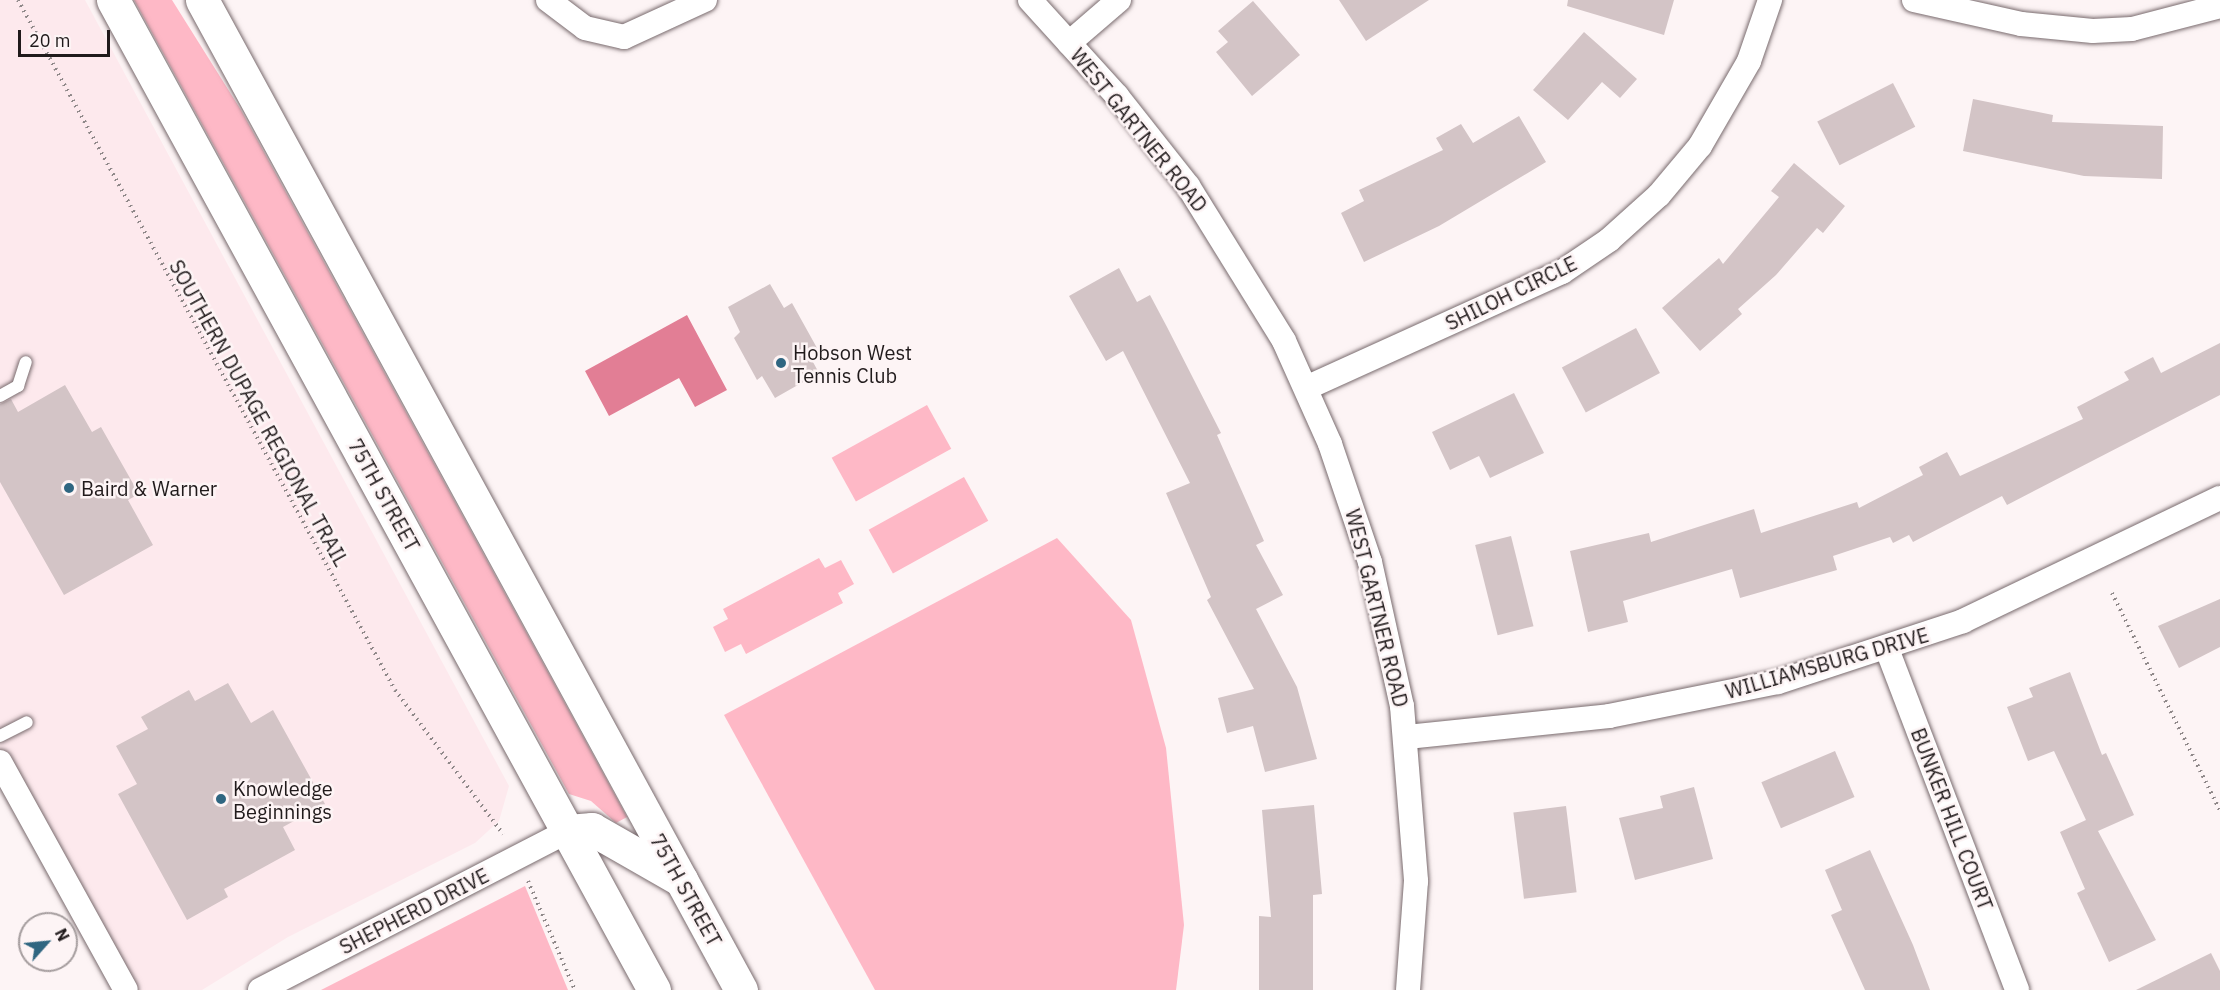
<!DOCTYPE html>
<html>
<head>
<meta charset="utf-8">
<style>
  body { margin:0 }
  #map { position:relative; width:2220px; height:990px; overflow:hidden; background:#fdf4f5; font-family:"IBM Plex Sans",sans-serif }
  div>[style] { position:absolute }
  .built>* { inset:0; background:#fde9ed }
  .green>* { inset:0; background:#feb8c6; transform-origin:0 0 }
  .water>* { inset:0; background:#e27e95 }
  .building>* { inset:0; background:#d3c4c6; transform-origin:0 0 }
  .path>* { height:4px; margin-top:-2px; transform-origin:0; background:repeating-linear-gradient(90deg,#8f8889 0 1.5px,transparent 0 6px) }
  .roads { filter:drop-shadow(0 0 2px #796b6e) drop-shadow(0 0 2px #796b6e) }
  .service>* { height:12px; margin:-6px; padding:0 6px; transform-origin:6px; border-radius:6px; background:#fff }
  .minor>* { height:24px; margin:-12px; padding:0 12px; transform-origin:12px; border-radius:12px; background:#fff }
  .secondary>* { height:33px; margin:-16.5px; padding:0 16.5px; transform-origin:16.5px; border-radius:16.5px; background:#fff }
  .dots>* { width:16px; height:16px; translate:-50% -50%; box-sizing:border-box; border:3px solid #fdf4f5; border-radius:50% }
  span { translate:-50% -50%; white-space:nowrap; text-align:center; line-height:1.15; -webkit-text-stroke:5px #fdf4f5; paint-order:stroke }
  .street-label { font-size:20px; color:#201a1b }
  .poi-label { font-size:20px; color:#201a1b }
  .left { translate:0 -50%; text-align:left }
  .north { position:absolute; left:18px; top:912px; width:60px; height:60px; box-sizing:border-box; background:#fdf4f5; border:2px solid #a59d9e; border-radius:50%; rotate:63deg; font-size:16px; font-weight:700; line-height:24px; text-align:center; color:#201a1b }
  .north::after { content:''; display:block; margin:auto; width:21px; height:27px; background:#2f6681; clip-path:polygon(50% 0,100% 100%,50% 72%,0 100%) }
  .scale { position:absolute; left:18px; top:30px; width:92px; height:27px; box-sizing:border-box; border:3px solid #201a1b; border-top:0; padding-left:8px; font-size:18px; line-height:21px; white-space:nowrap; color:#201a1b; -webkit-text-stroke:4px #fdf4f5; paint-order:stroke }
</style>
</head>
<body>
<div id="map">
  <div class="built">
    <div style="clip-path:polygon(0 0,85px 0,509px 786px,499px 821px,475px 843px,288px 937px,202px 990px,129px 990px,0 753px)"></div>
  </div>
  <div class="green">
    <div style="clip-path:polygon(134px 0,172px 0,241px 110px,627px 817px,616px 823px,591px 801px,569px 794px)"></div>
    <div style="left:927px;top:405px;width:50px;height:109px;rotate:61deg"></div>
    <div style="left:964px;top:477px;width:50px;height:109px;rotate:61deg"></div>
    <div style="clip-path:polygon(1057px 538px,1131px 620px,1166px 748px,1184px 925px,1176px 990px,875px 990px,724px 715px)"></div>
    <div style="clip-path:polygon(819px 558px,825px 568px,841px 560px,854px 584px,838px 593px,843px 603px,746px 654px,741px 644px,725px 652px,713px 627px,728px 619px,723px 609px)"></div>
    <div style="clip-path:polygon(525px 886px,568px 990px,321px 990px)"></div>
  </div>
  <div class="water">
    <div style="clip-path:polygon(687px 315px,727px 390px,695px 407px,679px 378px,609px 416px,585px 371px)"></div>
  </div>
  <div class="building">
    <div style="clip-path:polygon(1339px 0,1429px 0,1366px 41px)"></div>
    <div style="clip-path:polygon(1568px 0,1674px 0,1664px 35px,1567px 6px)"></div>
    <div style="clip-path:polygon(1253px 1px,1300px 55px,1252px 96px,1216px 52px,1228px 42px,1218px 31px)"></div>
    <div style="clip-path:polygon(1584px 32px,1637px 79px,1620px 98px,1602px 82px,1568px 120px,1533px 90px)"></div>
    <div style="left:1893px;top:83px;width:49px;height:85px;rotate:63deg"></div>
    <div style="clip-path:polygon(1973px 99px,2053px 115px,2052px 122px,2163px 126px,2162px 179px,2084px 176px,1963px 151px)"></div>
    <div style="clip-path:polygon(1519px 116px,1546px 162px,1439px 226px,1364px 262px,1341px 213px,1364px 201px,1359px 190px,1443px 150px,1436px 138px,1461px 124px,1473px 143px)"></div>
    <div style="clip-path:polygon(1794px 163px,1845px 206px,1823px 233px,1817px 228px,1776px 275px,1738px 309px,1742px 314px,1700px 351px,1662px 308px,1719px 258px,1723px 264px,1779px 197px,1771px 191px)"></div>
    <div style="clip-path:polygon(1119px 268px,1137px 302px,1150px 295px,1167px 327px,1221px 433px,1217px 435px,1264px 541px,1256px 545px,1283px 595px,1256px 609px,1297px 687px,1317px 759px,1265px 772px,1253px 726px,1227px 733px,1218px 698px,1254px 689px,1207px 600px,1211px 597px,1166px 493px,1190px 483px,1123px 351px,1106px 361px,1069px 296px)"></div>
    <div style="clip-path:polygon(770px 284px,784px 308px,792px 303px,817px 348px,808px 353px,819px 373px,775px 398px,762px 376px,757px 380px,734px 338px,740px 332px,728px 307px)"></div>
    <div style="left:1636px;top:328px;width:51px;height:84px;rotate:62deg"></div>
    <div style="clip-path:polygon(2220px 343px,2220px 395px,2007px 505px,2002px 496px,1913px 542px,1909px 535px,1893px 543px,1890px 537px,1833px 556px,1837px 570px,1740px 598px,1732px 569px,1623px 601px,1628px 622px,1588px 632px,1570px 551px,1649px 533px,1651px 542px,1754px 509px,1761px 533px,1857px 502px,1859px 508px,1923px 475px,1919px 467px,1947px 452px,1960px 476px,2083px 419px,2077px 407px,2129px 380px,2124px 372px,2153px 357px,2161px 373px)"></div>
    <div style="clip-path:polygon(65px 385px,92px 432px,101px 427px,139px 494px,128px 500px,153px 545px,64px 595px,0 482px,0 404px,11px 399px,18px 412px)"></div>
    <div style="clip-path:polygon(1514px 393px,1544px 453px,1490px 478px,1479px 456px,1450px 470px,1432px 432px)"></div>
    <div style="left:1511px;top:536px;width:93px;height:37px;rotate:76deg"></div>
    <div style="clip-path:polygon(2220px 599px,2220px 647px,2179px 668px,2158px 626px)"></div>
    <div style="clip-path:polygon(2070px 672px,2102px 755px,2106px 753px,2134px 815px,2098px 831px,2156px 940px,2109px 962px,2077px 893px,2085px 889px,2060px 832px,2086px 820px,2054px 751px,2028px 761px,2007px 707px,2033px 697px,2029px 688px)"></div>
    <div style="clip-path:polygon(228px 683px,251px 723px,273px 710px,325px 804px,283px 827px,295px 850px,224px 889px,228px 897px,187px 920px,118px 794px,137px 784px,116px 746px,148px 729px,141px 717px,189px 690px,195px 701px)"></div>
    <div style="left:1835px;top:751px;width:50px;height:80px;rotate:67deg"></div>
    <div style="clip-path:polygon(1694px 787px,1713px 859px,1635px 880px,1619px 818px,1663px 808px,1660px 796px)"></div>
    <div style="clip-path:polygon(1314px 805px,1322px 894px,1313px 895px,1313px 990px,1259px 990px,1259px 916px,1271px 917px,1262px 810px)"></div>
    <div style="left:1566px;top:806px;width:87px;height:53px;rotate:83deg"></div>
    <div style="clip-path:polygon(1870px 850px,1913px 945px,1930px 990px,1865px 990px,1831px 915px,1842px 910px,1825px 870px)"></div>
    <div style="clip-path:polygon(2211px 953px,2220px 971px,2220px 990px,2136px 990px)"></div>
  </div>
  <div class="path">
    <div style="left:18px;top:0;width:786px;rotate:61.35deg"></div>
    <div style="left:395px;top:690px;width:180px;rotate:53.1deg"></div>
    <div style="left:2112px;top:593px;width:243px;rotate:63.6deg"></div>
    <div style="left:528px;top:881px;width:119px;rotate:66.7deg"></div>
  </div>
  <div class="roads">
    <div class="service">
      <div style="left:0;top:396px;width:21px;rotate:-29deg"></div>
      <div style="left:18px;top:386px;width:25px;rotate:-72deg"></div>
      <div style="left:0;top:736px;width:30px;rotate:-27deg"></div>
    </div>
    <div class="minor">
      <div style="left:548px;top:0;width:46px;rotate:37.1deg"></div>
      <div style="left:585px;top:28px;width:40px;rotate:13deg"></div>
      <div style="left:624px;top:37px;width:89px;rotate:-24.6deg"></div>
      <div style="left:1030px;top:0;width:130px;rotate:47.8deg"></div>
      <div style="left:1117px;top:96px;width:115px;rotate:51.7deg"></div>
      <div style="left:1188px;top:186px;width:182px;rotate:58.2deg"></div>
      <div style="left:1284px;top:341px;width:113px;rotate:65.9deg"></div>
      <div style="left:1330px;top:444px;width:125px;rotate:71.3deg"></div>
      <div style="left:1370px;top:562px;width:148px;rotate:77.5deg"></div>
      <div style="left:1402px;top:706px;width:176px;rotate:85.4deg"></div>
      <div style="left:1416px;top:881px;width:109px;rotate:94.2deg"></div>
      <div style="left:1914px;top:0;width:110px;rotate:12.6deg"></div>
      <div style="left:2021px;top:24px;width:72px;rotate:5.6deg"></div>
      <div style="left:2093px;top:31px;width:39px;rotate:-3deg"></div>
      <div style="left:2132px;top:29px;width:91px;rotate:-14.6deg"></div>
      <div style="left:1069px;top:43px;width:66px;rotate:-40.7deg"></div>
      <div style="left:1306px;top:388px;width:281px;rotate:-24.4deg"></div>
      <div style="left:1562px;top:272px;width:57px;rotate:-34.2deg"></div>
      <div style="left:1609px;top:240px;width:67px;rotate:-42deg"></div>
      <div style="left:1659px;top:195px;width:64px;rotate:-50.1deg"></div>
      <div style="left:1700px;top:146px;width:98px;rotate:-60deg"></div>
      <div style="left:1749px;top:61px;width:65px;rotate:-71deg"></div>
      <div style="left:1887px;top:649px;width:365px;rotate:69.1deg"></div>
      <div style="left:1407px;top:737px;width:203px;rotate:-5.9deg"></div>
      <div style="left:1609px;top:716px;width:172px;rotate:-11.4deg"></div>
      <div style="left:1778px;top:682px;width:195px;rotate:-18.2deg"></div>
      <div style="left:1963px;top:621px;width:285px;rotate:-25.6deg"></div>
      <div style="left:0;top:762px;width:260px;rotate:61.1deg"></div>
      <div style="left:260px;top:990px;width:347px;rotate:-27.3deg"></div>
    </div>
    <div class="secondary">
      <div style="left:113px;top:0;width:1128px;rotate:61.34deg"></div>
      <div style="left:202px;top:0;width:1127px;rotate:61.43deg"></div>
      <div style="left:568px;top:831px;width:24px;rotate:-5deg"></div>
      <div style="left:592px;top:829px;width:103px;rotate:29.8deg"></div>
    </div>
  </div>
  <div class="dots">
    <div style="left:781px;top:363px;background:#2f6681"></div>
    <div style="left:69px;top:488px;background:#2f6681"></div>
    <div style="left:221px;top:799px;background:#2f6681"></div>
  </div>
  <div class="street-label">
    <span style="left:1139px;top:130px;rotate:51deg">WEST GARTNER ROAD</span>
    <span style="left:1511px;top:293px;rotate:-26deg">SHILOH CIRCLE</span>
    <span style="left:259px;top:413px;rotate:61deg">SOUTHERN DUPAGE REGIONAL TRAIL</span>
    <span style="left:384px;top:495px;rotate:61deg">75TH STREET</span>
    <span style="left:1377px;top:608px;rotate:76deg">WEST GARTNER ROAD</span>
    <span style="left:1827px;top:663px;rotate:-16deg">WILLIAMSBURG DRIVE</span>
    <span style="left:1952px;top:819px;rotate:69deg">BUNKER HILL COURT</span>
    <span style="left:686px;top:890px;rotate:61deg">75TH STREET</span>
    <span style="left:414px;top:911px;rotate:-27deg">SHEPHERD DRIVE</span>
  </div>
  <div class="poi-label">
    <span class="left" style="left:793px;top:364px">Hobson West<br>Tennis Club</span>
    <span class="left" style="left:81px;top:488px">Baird &amp; Warner</span>
    <span class="left" style="left:233px;top:800px">Knowledge<br>Beginnings</span>
  </div>
  <div class="north">N</div>
  <div class="scale">20 m</div>
</div>
</body>
</html>
